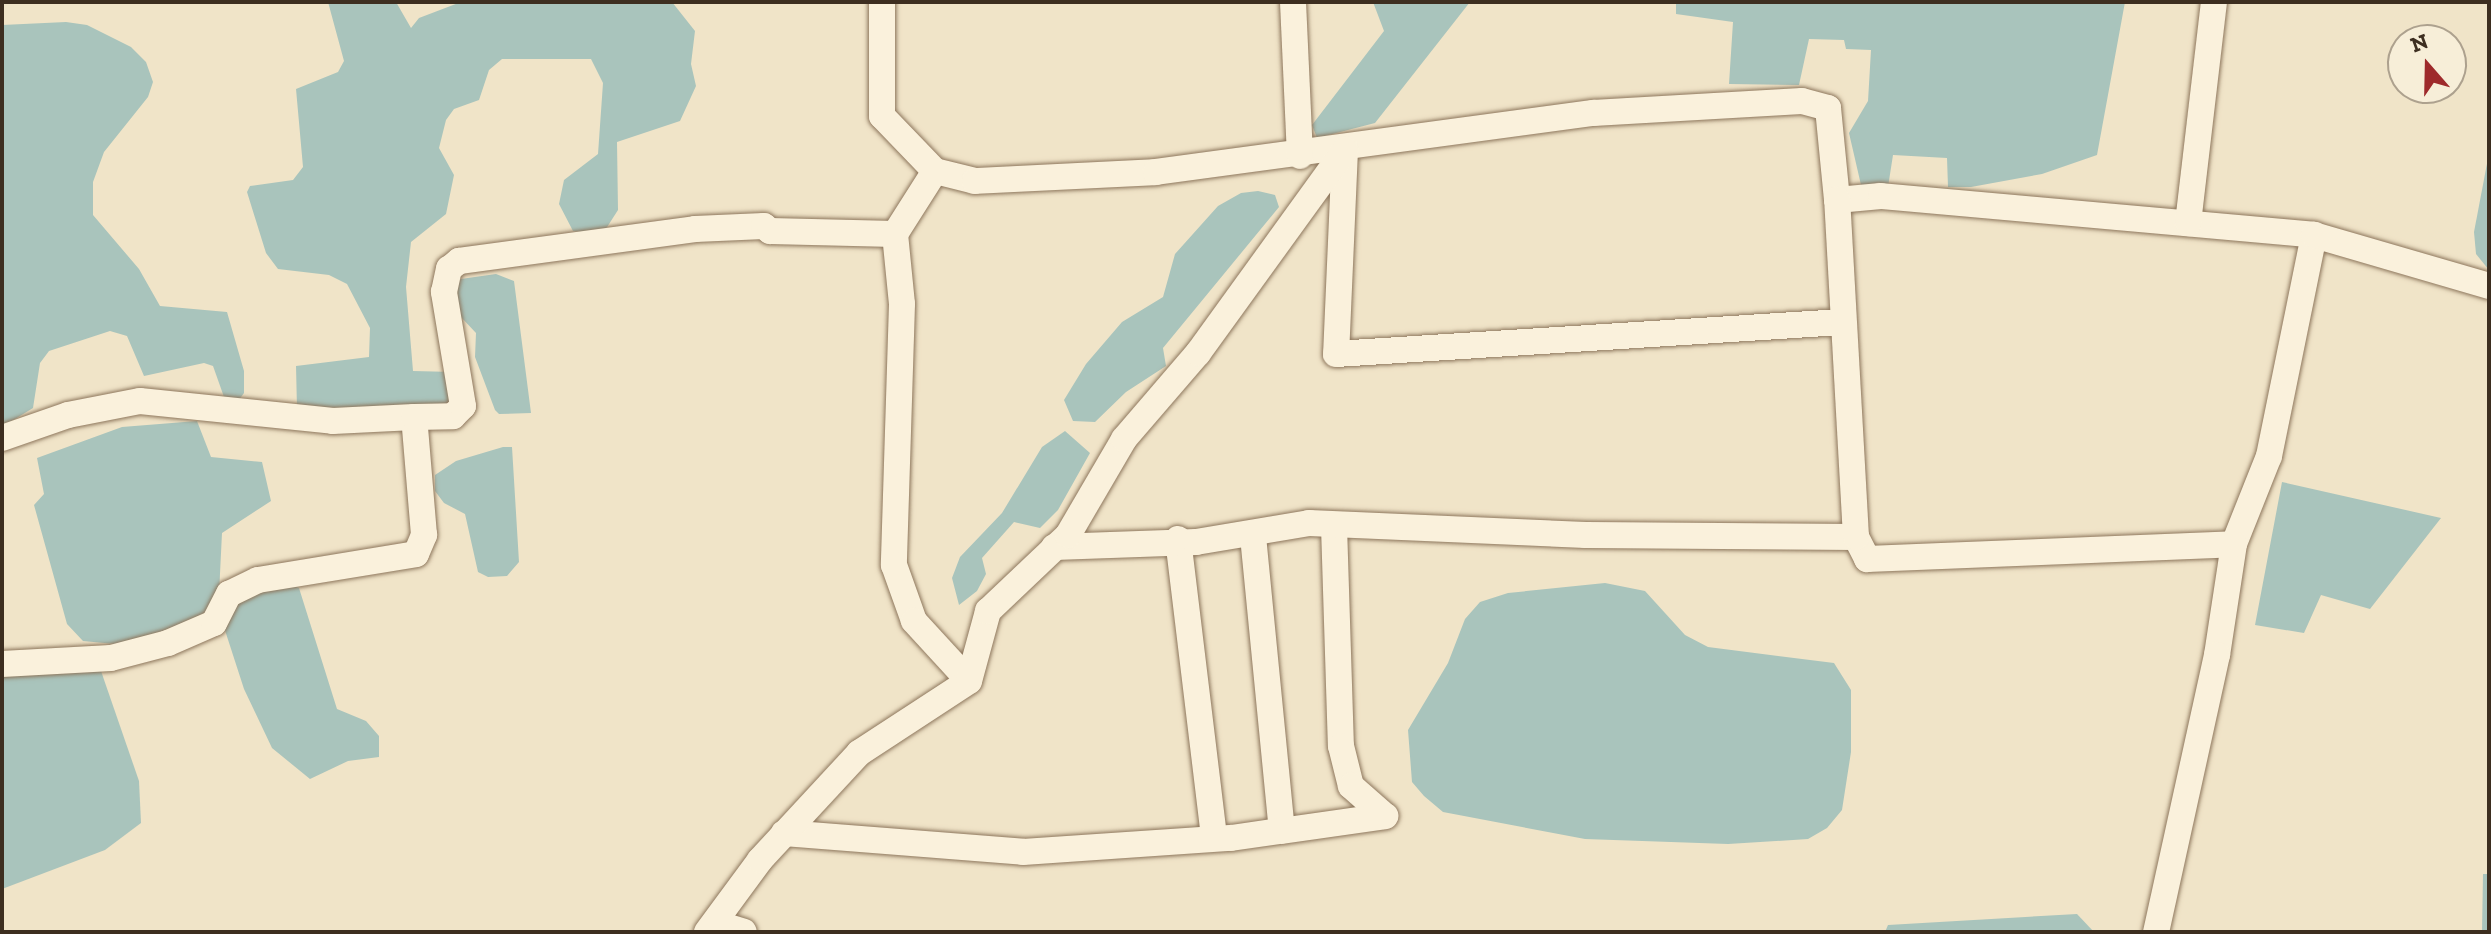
<!DOCTYPE html>
<html>
<head>
<meta charset="utf-8">
<style>
  body { margin:0 }
  #map { position:relative; width:2491px; height:934px; overflow:hidden; background:#f0e4c8; font-family:"Zilla Slab",serif }
  div>[style] { position:absolute }
  .water>* { inset:0; background:#a9c4bc }
  .roads { filter:drop-shadow(0 0 2px #8d765c) drop-shadow(0 0 2px #8d765c) }
  .minor>* { height:26px; margin:-13px; padding:0 13px; transform-origin:13px; border-radius:13px; background:#faf1dc }
  span { translate:-50% -50%; white-space:nowrap; text-align:center; line-height:1.15; -webkit-text-stroke:7px #f7eed8; paint-order:stroke }
  .frame { position:absolute; inset:0; border:4px solid #3d2e20; pointer-events:none }
  .north { position:absolute; left:2387px; top:24px; width:80px; height:80px; box-sizing:border-box; background:#f7eed8; border:2px solid #ada18e; border-radius:50%; rotate:340deg; font-size:22px; font-weight:700; line-height:32px; text-align:center; color:#3d2e20 }
  .north::after { content:''; display:block; margin:auto; width:28px; height:36px; background:#9e2a2b; clip-path:polygon(50% 0,100% 100%,50% 72%,0 100%) }
</style>
</head>
<body>
<div id="map">
  <div class="water">
    <div style="clip-path:polygon(328px 2px,396px 2px,411px 28px,419px 18px,461px 2px,672px 2px,695px 31px,691px 64px,696px 86px,680px 121px,617px 142px,618px 210px,602px 235px,573px 231px,559px 204px,564px 180px,598px 154px,603px 83px,591px 59px,502px 59px,489px 70px,479px 100px,454px 109px,446px 120px,439px 148px,454px 175px,446px 214px,411px 242px,406px 287px,413px 371px,454px 372px,450px 413px,297px 409px,296px 366px,369px 357px,370px 328px,347px 284px,329px 275px,278px 269px,266px 253px,247px 192px,250px 186px,293px 180px,303px 167px,296px 89px,338px 72px,344px 61px)"></div>
    <div style="clip-path:polygon(1373px 2px,1470px 2px,1375px 123px,1317px 138px,1312px 125px,1384px 31px)"></div>
    <div style="clip-path:polygon(1676px 2px,2125px 2px,2097px 155px,2042px 174px,1971px 187px,1948px 187px,1947px 158px,1893px 155px,1888px 187px,1861px 185px,1849px 133px,1868px 101px,1871px 50px,1846px 49px,1844px 40px,1809px 39px,1799px 85px,1729px 84px,1733px 22px,1676px 14px)"></div>
    <div style="clip-path:polygon(66px 22px,87px 25px,131px 47px,146px 62px,153px 82px,148px 97px,104px 152px,93px 182px,93px 215px,139px 269px,160px 306px,227px 312px,244px 371px,244px 393px,238px 401px,224px 397px,213px 366px,204px 363px,144px 376px,127px 336px,110px 331px,49px 351px,40px 363px,33px 408px,2px 427px,2px 25px)"></div>
    <div style="clip-path:polygon(2489px 153px,2489px 270px,2476px 254px,2474px 232px)"></div>
    <div style="clip-path:polygon(1258px 191px,1275px 195px,1279px 207px,1163px 348px,1166px 366px,1126px 392px,1095px 422px,1073px 421px,1064px 400px,1086px 364px,1122px 322px,1163px 297px,1175px 254px,1218px 206px,1241px 193px)"></div>
    <div style="clip-path:polygon(496px 274px,514px 281px,531px 413px,499px 414px,495px 410px,475px 357px,476px 333px,460px 316px,456px 285px,461px 279px)"></div>
    <div style="clip-path:polygon(197px 421px,211px 457px,262px 462px,271px 501px,222px 533px,219px 594px,208px 620px,115px 644px,83px 641px,67px 624px,34px 505px,44px 494px,37px 458px,122px 427px)"></div>
    <div style="clip-path:polygon(1065px 431px,1090px 453px,1058px 510px,1040px 528px,1014px 522px,982px 558px,986px 574px,977px 591px,959px 605px,952px 578px,960px 557px,1002px 513px,1042px 447px)"></div>
    <div style="clip-path:polygon(503px 447px,512px 447px,519px 562px,507px 576px,488px 577px,478px 572px,465px 514px,444px 503px,435px 491px,435px 475px,456px 461px)"></div>
    <div style="clip-path:polygon(2282px 482px,2441px 518px,2370px 609px,2321px 595px,2304px 633px,2255px 625px)"></div>
    <div style="clip-path:polygon(288px 583px,299px 588px,337px 709px,366px 721px,379px 736px,379px 757px,348px 761px,310px 779px,272px 748px,244px 689px,221px 618px,225px 605px)"></div>
    <div style="clip-path:polygon(1605px 583px,1645px 591px,1685px 635px,1708px 647px,1834px 663px,1851px 690px,1851px 752px,1842px 810px,1827px 828px,1808px 839px,1728px 844px,1585px 839px,1443px 812px,1424px 796px,1412px 782px,1408px 730px,1448px 663px,1465px 619px,1480px 602px,1508px 593px)"></div>
    <div style="clip-path:polygon(101px 671px,139px 781px,141px 823px,105px 850px,2px 889px,2px 673px)"></div>
    <div style="clip-path:polygon(2483px 874px,2489px 874px,2489px 932px,2482px 932px)"></div>
    <div style="clip-path:polygon(2077px 914px,2094px 932px,1885px 932px,1888px 925px)"></div>
  </div>
  <div class="roads">
    <div class="minor">
      <div style="left:882px;top:2px;width:114px;rotate:90deg"></div>
      <div style="left:882px;top:116px;width:76px;rotate:46.1deg"></div>
      <div style="left:935px;top:171px;width:41px;rotate:14deg"></div>
      <div style="left:975px;top:181px;width:181px;rotate:-2.8deg"></div>
      <div style="left:1156px;top:172px;width:441px;rotate:-7.7deg"></div>
      <div style="left:1593px;top:113px;width:209px;rotate:-3.3deg"></div>
      <div style="left:1802px;top:101px;width:27px;rotate:15deg"></div>
      <div style="left:1828px;top:108px;width:92px;rotate:84.4deg"></div>
      <div style="left:1837px;top:200px;width:44px;rotate:-5.2deg"></div>
      <div style="left:1881px;top:196px;width:435px;rotate:5.1deg"></div>
      <div style="left:2314px;top:235px;width:226px;rotate:101.5deg"></div>
      <div style="left:2269px;top:456px;width:95px;rotate:111.7deg"></div>
      <div style="left:2234px;top:544px;width:112px;rotate:98.7deg"></div>
      <div style="left:2217px;top:655px;width:284px;rotate:102.4deg"></div>
      <div style="left:1293px;top:2px;width:154px;rotate:87.4deg"></div>
      <div style="left:1345px;top:150px;width:204px;rotate:92.5deg"></div>
      <div style="left:1336px;top:354px;width:507px;rotate:-3.62deg"></div>
      <div style="left:935px;top:171px;width:75px;rotate:122.4deg"></div>
      <div style="left:895px;top:234px;width:70px;rotate:84.3deg"></div>
      <div style="left:902px;top:304px;width:261px;rotate:91.8deg"></div>
      <div style="left:894px;top:565px;width:59px;rotate:70.3deg"></div>
      <div style="left:914px;top:621px;width:81px;rotate:47.5deg"></div>
      <div style="left:2188px;top:223px;width:223px;rotate:-83.3deg"></div>
      <div style="left:2314px;top:235px;width:182px;rotate:16.2deg"></div>
      <div style="left:2px;top:438px;width:70px;rotate:-19.2deg"></div>
      <div style="left:68px;top:415px;width:73px;rotate:-11deg"></div>
      <div style="left:140px;top:401px;width:194px;rotate:5.9deg"></div>
      <div style="left:333px;top:421px;width:81px;rotate:-2.8deg"></div>
      <div style="left:1334px;top:526px;width:220px;rotate:88.2deg"></div>
      <div style="left:1341px;top:746px;width:41px;rotate:76deg"></div>
      <div style="left:1351px;top:786px;width:45px;rotate:41.4deg"></div>
      <div style="left:1253px;top:536px;width:296px;rotate:84.4deg"></div>
      <div style="left:1856px;top:537px;width:25px;rotate:63deg"></div>
      <div style="left:1867px;top:559px;width:367px;rotate:-2.3deg"></div>
      <div style="left:1178px;top:539px;width:301px;rotate:83.1deg"></div>
      <div style="left:1054px;top:547px;width:142px;rotate:-2deg"></div>
      <div style="left:1196px;top:542px;width:115px;rotate:-9.5deg"></div>
      <div style="left:1309px;top:523px;width:277px;rotate:2.5deg"></div>
      <div style="left:1586px;top:535px;width:270px;rotate:0.4deg"></div>
      <div style="left:1856px;top:537px;width:338px;rotate:-93.2deg"></div>
      <div style="left:2px;top:664px;width:109px;rotate:-3.2deg"></div>
      <div style="left:111px;top:658px;width:59px;rotate:-14.7deg"></div>
      <div style="left:168px;top:643px;width:50px;rotate:-23.5deg"></div>
      <div style="left:214px;top:623px;width:33px;rotate:-63deg"></div>
      <div style="left:229px;top:594px;width:32px;rotate:-26deg"></div>
      <div style="left:258px;top:580px;width:160px;rotate:-9.3deg"></div>
      <div style="left:416px;top:554px;width:21px;rotate:-67deg"></div>
      <div style="left:424px;top:535px;width:118px;rotate:-94.8deg"></div>
      <div style="left:414px;top:417px;width:39px;rotate:-1deg"></div>
      <div style="left:453px;top:416px;width:14px;rotate:-45deg"></div>
      <div style="left:463px;top:406px;width:116px;rotate:-99.5deg"></div>
      <div style="left:444px;top:292px;width:24px;rotate:-78deg"></div>
      <div style="left:449px;top:269px;width:13px;rotate:-39deg"></div>
      <div style="left:459px;top:261px;width:238px;rotate:-7.7deg"></div>
      <div style="left:695px;top:229px;width:69px;rotate:-2.5deg"></div>
      <div style="left:764px;top:226px;width:8px;rotate:40deg"></div>
      <div style="left:770px;top:231px;width:125px;rotate:1.4deg"></div>
      <div style="left:784px;top:833px;width:240px;rotate:4.5deg"></div>
      <div style="left:1023px;top:852px;width:208px;rotate:-3.9deg"></div>
      <div style="left:1231px;top:838px;width:156px;rotate:-8.1deg"></div>
      <div style="left:715px;top:923px;width:30px;rotate:17deg"></div>
      <div style="left:707px;top:932px;width:89px;rotate:-53.6deg"></div>
      <div style="left:760px;top:860px;width:146px;rotate:-47.2deg"></div>
      <div style="left:859px;top:753px;width:131px;rotate:-33.2deg"></div>
      <div style="left:969px;top:681px;width:73px;rotate:-74.8deg"></div>
      <div style="left:988px;top:611px;width:110px;rotate:-43.5deg"></div>
      <div style="left:1068px;top:535px;width:111px;rotate:-59.7deg"></div>
      <div style="left:1124px;top:439px;width:113px;rotate:-49.3deg"></div>
      <div style="left:1198px;top:353px;width:251px;rotate:-54.1deg"></div>
    </div>
  </div>
  <div class="frame"></div>
  <div class="north">N</div>
</div>
</body>
</html>
